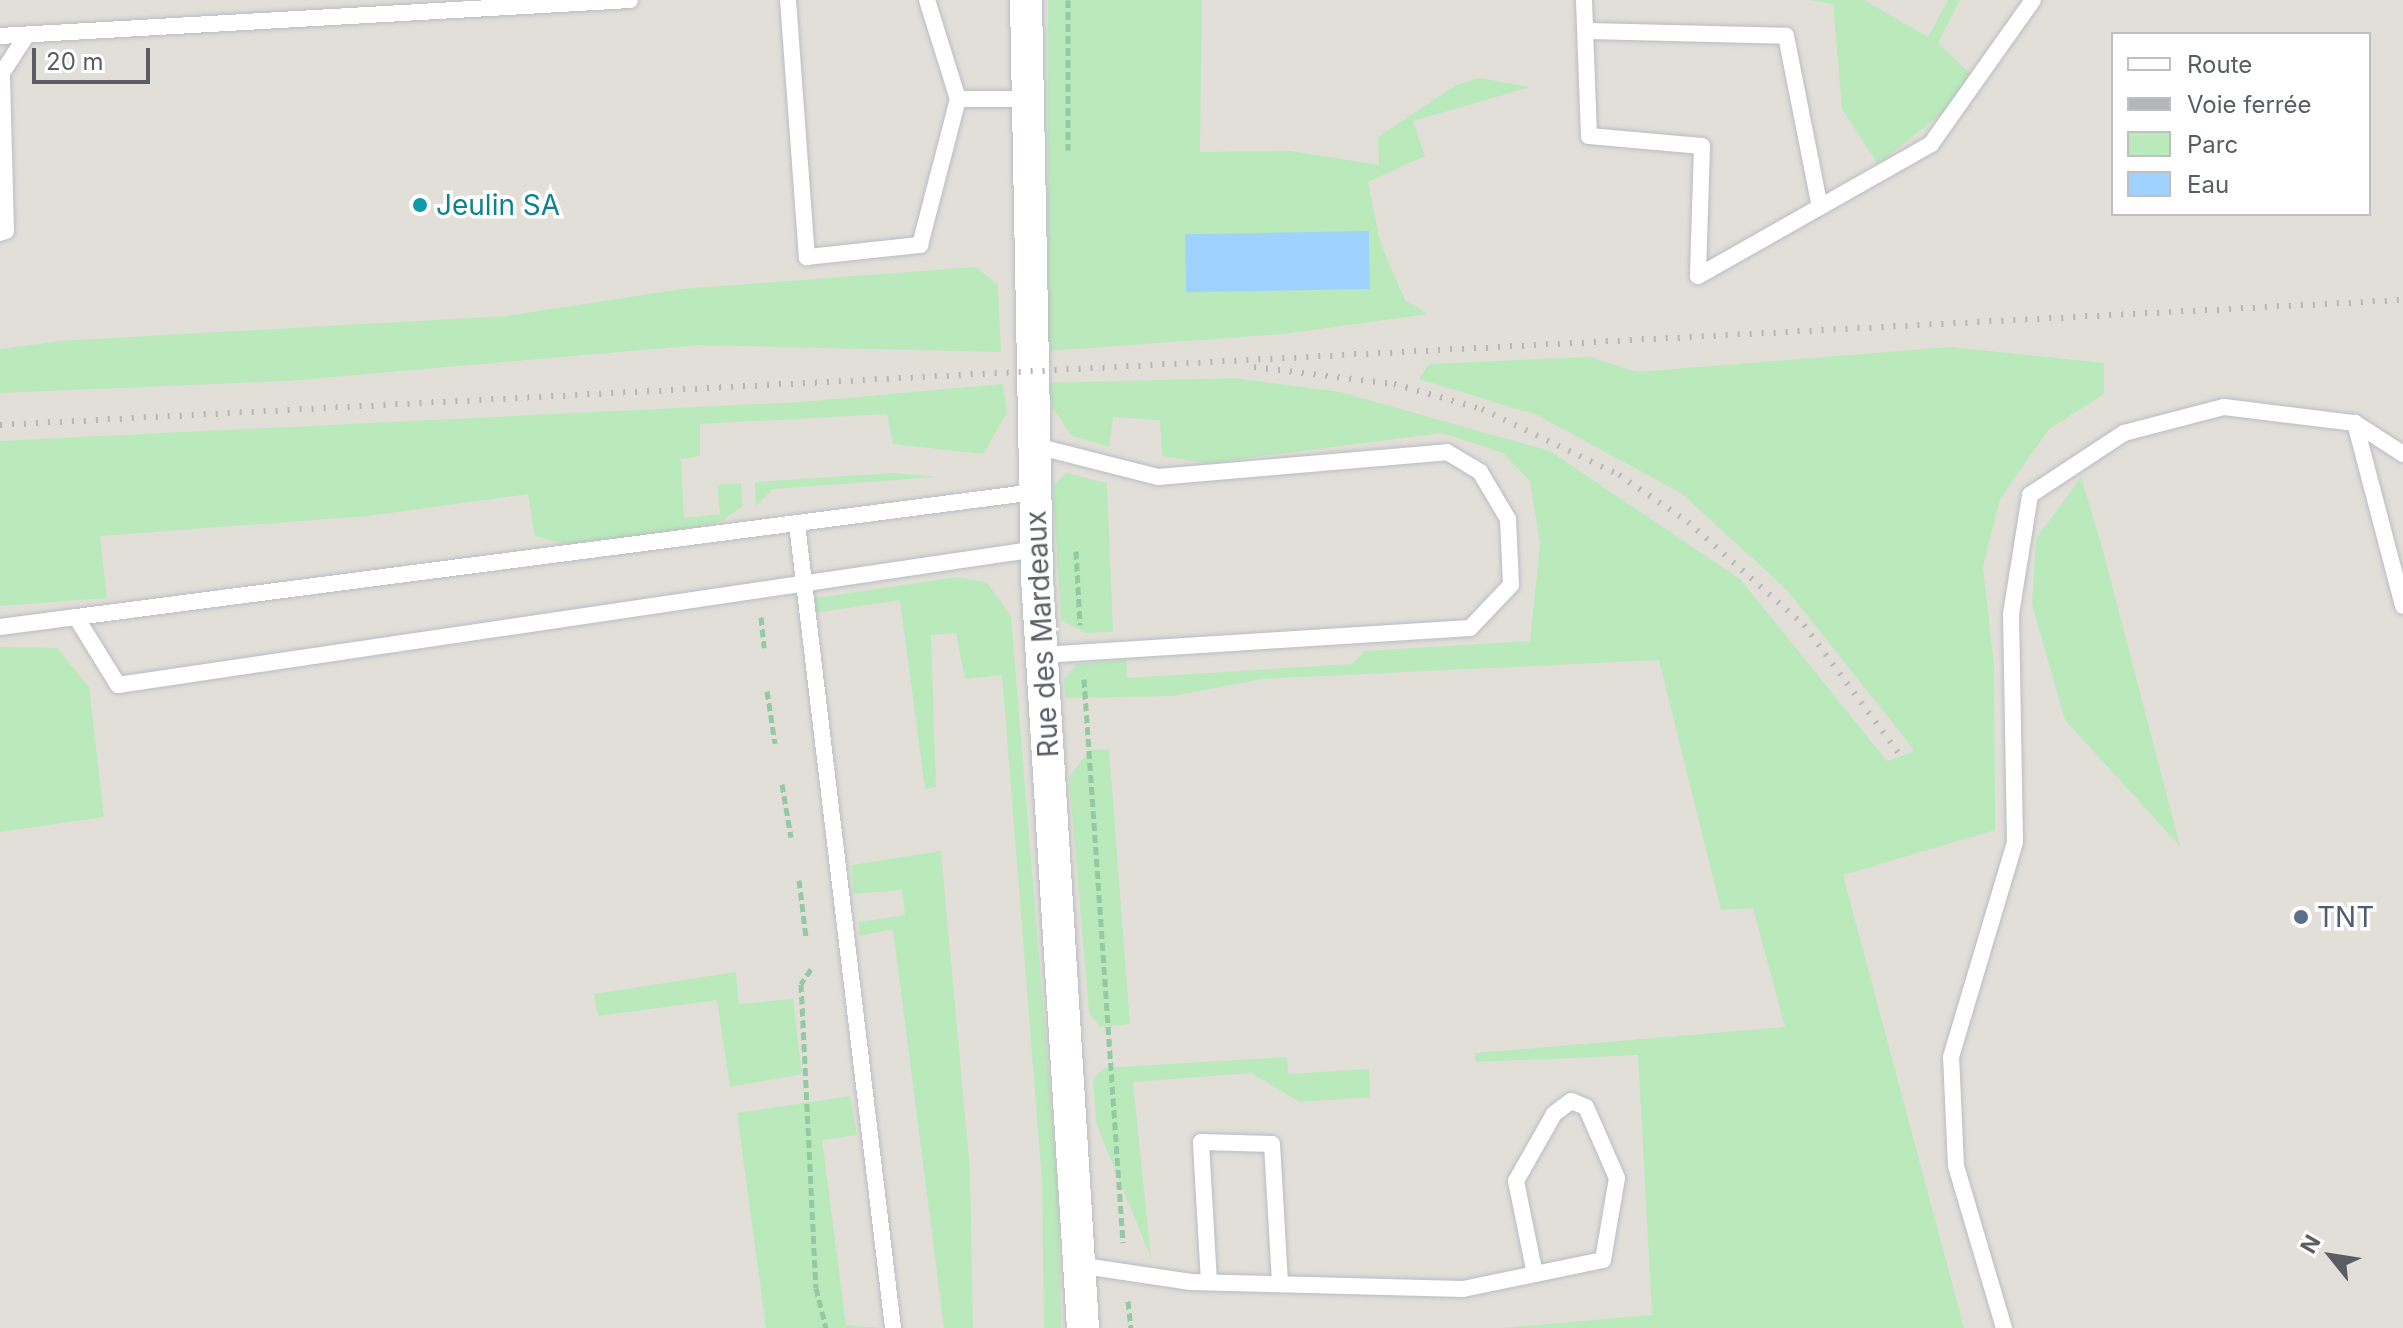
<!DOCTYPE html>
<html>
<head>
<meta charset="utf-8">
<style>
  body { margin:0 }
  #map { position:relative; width:2403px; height:1328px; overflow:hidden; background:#eeece1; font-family:Inter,sans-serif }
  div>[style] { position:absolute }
  .industrial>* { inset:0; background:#e2dfd9 }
  .green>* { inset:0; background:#bae9bc }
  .water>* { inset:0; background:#a0d2ff; transform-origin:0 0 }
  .path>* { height:5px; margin-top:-2.5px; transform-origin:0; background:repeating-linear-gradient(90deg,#93caa4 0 8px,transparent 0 12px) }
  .roads { filter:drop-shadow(0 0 2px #b9bcc2) drop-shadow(0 0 2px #b9bcc2) }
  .service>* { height:16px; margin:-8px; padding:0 8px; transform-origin:8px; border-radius:8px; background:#fff }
  .minor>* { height:32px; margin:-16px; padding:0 16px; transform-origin:16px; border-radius:16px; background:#fff }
  .rail>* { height:6px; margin-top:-3px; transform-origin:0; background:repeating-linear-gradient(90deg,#b5b6b7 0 2px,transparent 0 12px) }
  .dots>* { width:22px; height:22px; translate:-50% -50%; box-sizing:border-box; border:4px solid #fff; border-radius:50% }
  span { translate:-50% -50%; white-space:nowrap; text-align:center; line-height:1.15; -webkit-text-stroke:7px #fff; paint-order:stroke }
  .culture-label { font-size:28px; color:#0d838f }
  .left { translate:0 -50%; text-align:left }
  .street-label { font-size:28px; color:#5a5e64 }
  .service-label { font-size:28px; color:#4e5e75 }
  .legend { position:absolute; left:2111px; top:32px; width:260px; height:184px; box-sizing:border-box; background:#fff; border:2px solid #bdbfc1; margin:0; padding:10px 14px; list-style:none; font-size:24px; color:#5a5e64 }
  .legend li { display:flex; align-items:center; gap:16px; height:40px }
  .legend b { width:40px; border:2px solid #bdbfc1 }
  .north { position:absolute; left:2291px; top:1216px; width:80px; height:80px; -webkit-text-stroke:6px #fff; paint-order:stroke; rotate:300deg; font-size:22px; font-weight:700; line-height:32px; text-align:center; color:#5a5e64 }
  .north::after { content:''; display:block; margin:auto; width:28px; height:36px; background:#5a5e64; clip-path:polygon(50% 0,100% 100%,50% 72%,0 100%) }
  .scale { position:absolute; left:32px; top:48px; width:118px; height:36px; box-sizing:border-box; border:4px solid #5a5e64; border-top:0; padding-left:10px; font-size:24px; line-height:28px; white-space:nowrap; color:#5a5e64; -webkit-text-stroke:6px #fff; paint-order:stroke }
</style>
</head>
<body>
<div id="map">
  <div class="industrial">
    <div style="clip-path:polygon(evenodd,0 0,2403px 0,2403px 1328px,0 1328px,0 0,2113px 34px,2369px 34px,2369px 214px,2113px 214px,2113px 34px)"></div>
  </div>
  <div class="green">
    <div style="clip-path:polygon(evenodd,1048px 0,1202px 0,1200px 152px,1291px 151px,1379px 165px,1378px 137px,1456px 85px,1479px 78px,1530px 87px,1413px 121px,1425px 156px,1368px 182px,1380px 242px,1405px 300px,1428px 314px,1283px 334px,1048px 351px,1048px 0,1369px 232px,1370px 289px,1185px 237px,1369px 232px)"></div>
    <div style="clip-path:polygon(1810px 0,1864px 0,1928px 37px,1948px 0,1960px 0,1938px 43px,1980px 83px,1878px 164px,1842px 109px,1833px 4px)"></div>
    <div style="clip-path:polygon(976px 267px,998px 285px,1001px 352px,699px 345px,287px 381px,0 393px,0 349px,60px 341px,506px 316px,682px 289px)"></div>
    <div style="clip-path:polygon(1951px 347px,2104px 363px,2104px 394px,2049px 429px,2000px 499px,1983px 566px,1994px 665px,1995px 830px,1843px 875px,1964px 1328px,1500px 1328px,1652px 1315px,1638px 1055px,1475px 1062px,1475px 1053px,1785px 1027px,1753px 908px,1721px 910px,1659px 660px,1262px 679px,1173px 696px,1065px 698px,1064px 679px,1077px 664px,1127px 660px,1127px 678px,1352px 664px,1365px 651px,1530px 641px,1540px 544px,1530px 481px,1503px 453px,1442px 433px,1208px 463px,1162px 456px,1160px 420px,1113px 417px,1109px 447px,1072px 436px,1052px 407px,1049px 383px,1235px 378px,1340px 392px,1550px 451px,1740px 579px,1887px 761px,1914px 751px,1900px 732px,1787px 590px,1681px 493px,1537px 415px,1419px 379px,1429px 364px,1590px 357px,1637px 372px)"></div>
    <div style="clip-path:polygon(1003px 384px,1007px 413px,983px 454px,893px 444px,887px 414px,700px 424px,700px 456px,681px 459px,684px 518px,720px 514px,717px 485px,741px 483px,743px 506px,720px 522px,685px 530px,568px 545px,535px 536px,528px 494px,368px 516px,100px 536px,107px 598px,0 606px,0 441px,801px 402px)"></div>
    <div style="clip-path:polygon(894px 473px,936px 477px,773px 489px,756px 506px,755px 482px)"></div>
    <div style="clip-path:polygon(1066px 473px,1107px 483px,1113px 632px,1086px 633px,1061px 620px,1053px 486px)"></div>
    <div style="clip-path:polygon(2081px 477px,2102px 547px,2180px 846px,2065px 720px,2032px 604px,2036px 539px)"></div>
    <div style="clip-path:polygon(957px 577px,987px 583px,1011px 616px,1058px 1188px,1061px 1328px,1044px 1328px,1042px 1181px,1002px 675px,965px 679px,956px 633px,931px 635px,936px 787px,925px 789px,900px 600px,814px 613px,815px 598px)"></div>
    <div style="clip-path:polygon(0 647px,57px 648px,89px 687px,104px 817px,0 832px)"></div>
    <div style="clip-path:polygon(1109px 749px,1130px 1024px,1100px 1027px,1089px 1013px,1069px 777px,1090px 750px)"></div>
    <div style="clip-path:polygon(941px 851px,970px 1170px,973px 1328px,944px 1328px,893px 929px,859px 936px,859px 922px,905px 915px,902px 890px,853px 894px,852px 865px)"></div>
    <div style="clip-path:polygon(736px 972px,739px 1004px,793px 999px,802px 1074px,730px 1087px,717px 1000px,598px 1016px,594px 994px)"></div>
    <div style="clip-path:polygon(1287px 1057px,1288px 1074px,1369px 1069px,1370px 1097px,1300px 1102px,1251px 1073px,1133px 1082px,1151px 1258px,1096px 1123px,1093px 1079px,1104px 1068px)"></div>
    <div style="clip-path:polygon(850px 1096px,857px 1135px,822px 1140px,846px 1325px,880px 1328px,766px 1328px,737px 1113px)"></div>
  </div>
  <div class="water">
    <div style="left:1369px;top:231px;width:58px;height:184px;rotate:89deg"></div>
  </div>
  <div class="path">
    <div style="left:1068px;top:0;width:150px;rotate:90deg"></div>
    <div style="left:1076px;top:551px;width:74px;rotate:86.9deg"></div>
    <div style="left:761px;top:617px;width:31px;rotate:84deg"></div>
    <div style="left:1084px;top:679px;width:565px;rotate:86.04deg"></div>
    <div style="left:767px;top:691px;width:53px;rotate:81.3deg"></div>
    <div style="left:782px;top:784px;width:54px;rotate:80.4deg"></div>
    <div style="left:799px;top:880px;width:57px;rotate:83deg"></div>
    <div style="left:811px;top:969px;width:18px;rotate:124deg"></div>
    <div style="left:801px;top:984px;width:304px;rotate:87.2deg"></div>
    <div style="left:816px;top:1288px;width:41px;rotate:76deg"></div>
    <div style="left:1128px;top:1301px;width:27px;rotate:84deg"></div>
  </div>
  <div class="roads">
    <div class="service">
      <div style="left:788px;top:0;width:258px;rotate:85.8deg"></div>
      <div style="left:807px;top:257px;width:114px;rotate:-6.1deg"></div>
      <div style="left:920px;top:245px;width:151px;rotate:-75.4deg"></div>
      <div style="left:958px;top:99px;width:104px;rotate:-107.4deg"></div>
      <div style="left:1584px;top:0;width:136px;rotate:87.9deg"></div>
      <div style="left:1589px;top:136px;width:113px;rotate:5.1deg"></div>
      <div style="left:1702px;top:146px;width:130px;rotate:91.8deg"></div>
      <div style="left:1698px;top:276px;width:268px;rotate:-29.5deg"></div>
      <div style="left:1931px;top:144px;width:176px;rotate:-54.7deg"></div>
      <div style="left:1586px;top:31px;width:200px;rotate:1.4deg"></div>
      <div style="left:1786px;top:36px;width:174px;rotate:78.8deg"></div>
      <div style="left:0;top:36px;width:631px;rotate:-3.27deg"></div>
      <div style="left:958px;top:99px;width:68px"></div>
      <div style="left:0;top:233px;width:6px;rotate:-18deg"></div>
      <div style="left:6px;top:231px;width:158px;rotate:-91.5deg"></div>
      <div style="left:2px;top:73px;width:44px;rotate:-57deg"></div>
      <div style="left:2355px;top:423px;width:57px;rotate:32.9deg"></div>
      <div style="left:1032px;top:445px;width:130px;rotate:14.3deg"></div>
      <div style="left:1158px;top:477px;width:290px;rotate:-4.9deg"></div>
      <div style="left:1447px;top:452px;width:39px;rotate:31deg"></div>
      <div style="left:1480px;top:472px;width:55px;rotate:59.2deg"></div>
      <div style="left:1508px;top:519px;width:66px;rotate:87.4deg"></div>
      <div style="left:1511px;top:585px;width:59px;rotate:133.6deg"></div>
      <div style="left:1470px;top:628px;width:429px;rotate:176.4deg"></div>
      <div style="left:1035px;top:492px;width:967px;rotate:172.57deg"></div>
      <div style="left:76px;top:617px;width:80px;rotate:58.3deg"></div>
      <div style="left:118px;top:685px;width:929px;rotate:-8.42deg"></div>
      <div style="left:797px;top:524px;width:810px;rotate:83.19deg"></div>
      <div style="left:0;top:627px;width:77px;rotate:-7.5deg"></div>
      <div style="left:1084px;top:1266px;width:108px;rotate:8.5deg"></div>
      <div style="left:1191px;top:1282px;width:272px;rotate:1.5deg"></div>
      <div style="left:1463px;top:1289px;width:143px;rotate:-11.7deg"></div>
      <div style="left:1603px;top:1260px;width:83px;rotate:-80.3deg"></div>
      <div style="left:1617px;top:1178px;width:77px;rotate:-113.6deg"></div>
      <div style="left:1586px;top:1107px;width:16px;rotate:-158deg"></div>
      <div style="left:1571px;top:1101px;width:21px;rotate:143deg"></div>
      <div style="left:1554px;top:1114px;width:77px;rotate:119.6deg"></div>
      <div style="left:1516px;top:1181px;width:95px;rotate:78.5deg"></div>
      <div style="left:1209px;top:1282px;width:140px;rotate:-93.3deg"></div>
      <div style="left:1201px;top:1142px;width:71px;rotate:1.6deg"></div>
      <div style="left:1272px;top:1144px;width:140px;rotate:86.7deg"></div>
      <div style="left:2004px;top:1328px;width:169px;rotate:-106.5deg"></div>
      <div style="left:1956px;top:1166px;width:109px;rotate:-92.6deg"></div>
      <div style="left:1951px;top:1057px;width:224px;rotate:-73.4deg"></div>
      <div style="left:2015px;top:842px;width:228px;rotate:-91deg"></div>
      <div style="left:2011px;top:614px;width:121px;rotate:-80.9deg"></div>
      <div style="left:2030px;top:495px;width:113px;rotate:-33.4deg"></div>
      <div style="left:2124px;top:433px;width:103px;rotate:-14.6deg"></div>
      <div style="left:2224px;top:407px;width:132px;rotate:7deg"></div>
      <div style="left:2355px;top:423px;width:189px;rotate:75.3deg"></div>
    </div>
    <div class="minor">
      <div style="left:1026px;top:0;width:578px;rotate:88.91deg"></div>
      <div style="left:1037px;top:578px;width:751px;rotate:86.49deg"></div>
    </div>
  </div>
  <div class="rail">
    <div style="left:1254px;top:367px;width:141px;rotate:6.9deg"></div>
    <div style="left:1394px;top:384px;width:91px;rotate:15.9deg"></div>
    <div style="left:1482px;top:409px;width:152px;rotate:25.7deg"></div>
    <div style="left:1619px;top:475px;width:83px;rotate:34.3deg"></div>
    <div style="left:1688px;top:522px;width:155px;rotate:41.6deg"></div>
    <div style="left:1804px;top:625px;width:160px;rotate:53.6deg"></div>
    <div style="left:0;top:425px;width:2406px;rotate:-2.98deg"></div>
  </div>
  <div class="dots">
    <div style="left:420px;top:205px;background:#0f9aa8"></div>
    <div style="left:2301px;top:917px;background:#5c6f8a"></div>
  </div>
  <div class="culture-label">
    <span class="left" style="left:436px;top:205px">Jeulin SA</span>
  </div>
  <div class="street-label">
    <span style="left:1042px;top:634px;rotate:-93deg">Rue des Mardeaux</span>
  </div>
  <div class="service-label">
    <span class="left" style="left:2317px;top:917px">TNT</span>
  </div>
  <ul class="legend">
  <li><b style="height:10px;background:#fff"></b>Route</li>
  <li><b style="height:10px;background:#b5b6b7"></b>Voie ferrée</li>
  <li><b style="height:22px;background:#bae9bc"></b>Parc</li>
  <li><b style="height:22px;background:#a0d2ff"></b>Eau</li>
  </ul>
  <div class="north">N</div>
  <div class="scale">20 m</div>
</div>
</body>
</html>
